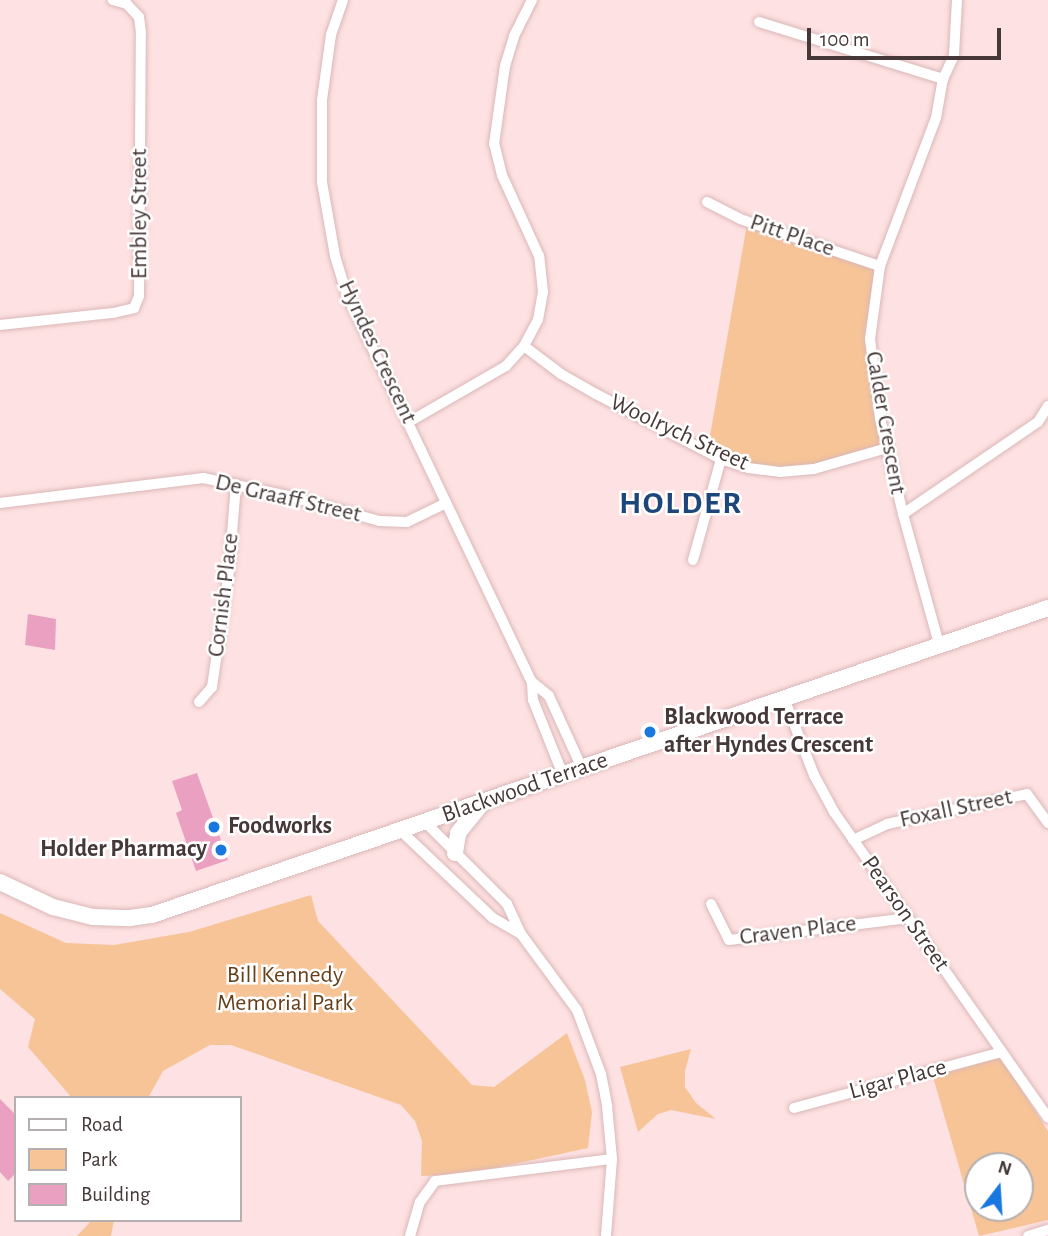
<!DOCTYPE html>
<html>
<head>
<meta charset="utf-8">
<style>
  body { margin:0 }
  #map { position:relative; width:1048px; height:1236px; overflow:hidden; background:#fee1e2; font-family:"Alegreya Sans",sans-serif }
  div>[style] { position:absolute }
  .green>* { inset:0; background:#f6c497 }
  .building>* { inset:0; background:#eaa1c1 }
  .roads { filter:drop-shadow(0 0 2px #dab7b8) drop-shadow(0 0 2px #dab7b8) }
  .street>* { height:10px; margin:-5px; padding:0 5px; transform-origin:5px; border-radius:5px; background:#fff }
  .secondary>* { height:16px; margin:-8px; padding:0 8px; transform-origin:8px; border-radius:8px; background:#fff }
  .dots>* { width:19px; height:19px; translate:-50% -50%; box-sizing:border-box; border:4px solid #fff; border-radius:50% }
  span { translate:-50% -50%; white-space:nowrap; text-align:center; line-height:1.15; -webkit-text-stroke:5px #fff; paint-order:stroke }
  .street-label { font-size:24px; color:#463838 }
  .poi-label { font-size:24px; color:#463838; font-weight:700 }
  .left { translate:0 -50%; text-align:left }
  .right { translate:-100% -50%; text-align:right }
  .park-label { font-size:24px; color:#653f18 }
  .district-label { font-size:32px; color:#1d477b; font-weight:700; letter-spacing:2px }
  .legend { position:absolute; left:14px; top:1096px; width:228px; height:126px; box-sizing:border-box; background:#fff; border:2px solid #b5afaf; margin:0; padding:9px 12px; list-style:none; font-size:21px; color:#463838 }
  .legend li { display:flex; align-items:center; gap:14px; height:35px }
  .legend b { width:35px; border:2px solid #b5afaf }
  .north { position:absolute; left:964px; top:1152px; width:70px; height:70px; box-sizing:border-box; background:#fff; border:2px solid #b5afaf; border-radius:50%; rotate:17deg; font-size:19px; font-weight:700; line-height:28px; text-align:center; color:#463838 }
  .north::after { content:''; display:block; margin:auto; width:24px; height:32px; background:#1977e0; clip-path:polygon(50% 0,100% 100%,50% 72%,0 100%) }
  .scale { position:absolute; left:807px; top:28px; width:194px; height:32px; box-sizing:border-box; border:4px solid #463838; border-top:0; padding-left:9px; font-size:21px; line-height:24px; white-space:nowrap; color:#463838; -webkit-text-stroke:5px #fff; paint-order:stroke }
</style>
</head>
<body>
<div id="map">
  <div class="green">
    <div style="clip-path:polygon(747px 224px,876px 268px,869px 352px,884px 448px,781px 477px,707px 453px)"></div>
    <div style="clip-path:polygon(311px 895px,318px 921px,472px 1085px,494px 1087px,567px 1033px,585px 1080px,592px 1112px,588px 1148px,467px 1174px,421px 1176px,422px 1141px,415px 1121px,401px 1105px,231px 1045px,210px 1045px,163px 1071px,148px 1098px,72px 1098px,28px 1047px,35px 1019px,0 989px,0 913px,66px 943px,114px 945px,189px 932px)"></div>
    <div style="clip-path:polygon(691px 1049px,685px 1071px,685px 1087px,696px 1103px,716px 1119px,671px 1110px,658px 1114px,638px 1132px,620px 1067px)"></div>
    <div style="clip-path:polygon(evenodd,1000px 1056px,1048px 1131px,1048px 1220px,979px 1236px,933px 1077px,1000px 1056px,978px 1166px,1020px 1166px,1020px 1208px,978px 1208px,978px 1166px)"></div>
    <div style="clip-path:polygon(92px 1220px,114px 1220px,111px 1236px,77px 1236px)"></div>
  </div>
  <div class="building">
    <div style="clip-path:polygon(28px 614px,56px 619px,55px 650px,25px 645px)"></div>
    <div style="clip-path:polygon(197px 773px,228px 860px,196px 871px,176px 813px,182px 810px,172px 781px)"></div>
    <div style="clip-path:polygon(0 1099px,16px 1115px,16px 1173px,8px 1181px,0 1172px)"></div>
  </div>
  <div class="roads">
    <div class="street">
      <div style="left:343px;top:0;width:37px;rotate:109deg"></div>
      <div style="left:331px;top:35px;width:66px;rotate:97.9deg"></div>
      <div style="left:322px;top:100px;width:82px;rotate:90deg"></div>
      <div style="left:322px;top:182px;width:75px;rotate:80deg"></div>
      <div style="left:335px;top:256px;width:41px;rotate:72.9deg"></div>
      <div style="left:347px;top:295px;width:429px;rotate:64.5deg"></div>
      <div style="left:532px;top:682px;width:18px;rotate:87deg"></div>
      <div style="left:533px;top:700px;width:81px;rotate:68.2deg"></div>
      <div style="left:759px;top:22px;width:193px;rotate:17.2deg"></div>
      <div style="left:707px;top:202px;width:37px;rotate:27deg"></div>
      <div style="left:740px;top:219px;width:148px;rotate:18.6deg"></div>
      <div style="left:0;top:325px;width:114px;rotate:-6.1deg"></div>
      <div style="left:113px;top:313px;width:22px;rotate:-13deg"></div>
      <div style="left:134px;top:308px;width:13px;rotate:-67deg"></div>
      <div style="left:139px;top:296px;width:263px;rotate:-89.6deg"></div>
      <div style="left:141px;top:33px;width:16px;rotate:-97deg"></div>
      <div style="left:139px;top:17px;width:18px;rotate:-133deg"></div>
      <div style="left:127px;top:4px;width:15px;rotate:-164deg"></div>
      <div style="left:524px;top:346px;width:46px;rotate:37.1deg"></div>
      <div style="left:561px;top:374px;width:40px;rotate:29.7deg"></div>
      <div style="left:596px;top:394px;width:141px;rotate:27.5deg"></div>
      <div style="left:721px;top:459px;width:28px;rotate:18deg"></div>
      <div style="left:748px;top:468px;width:32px;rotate:7deg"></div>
      <div style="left:780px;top:472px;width:34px;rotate:-5deg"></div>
      <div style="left:814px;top:469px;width:76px;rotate:-16deg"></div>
      <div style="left:409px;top:422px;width:112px;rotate:-30deg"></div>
      <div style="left:506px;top:366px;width:27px;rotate:-48deg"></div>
      <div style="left:524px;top:346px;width:30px;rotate:-62deg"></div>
      <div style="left:538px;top:320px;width:28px;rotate:-80deg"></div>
      <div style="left:543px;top:292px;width:36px;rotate:-96deg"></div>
      <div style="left:539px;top:256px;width:89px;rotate:-114.6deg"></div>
      <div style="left:502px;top:175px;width:32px;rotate:-104deg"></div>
      <div style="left:494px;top:144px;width:79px;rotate:-82deg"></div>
      <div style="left:505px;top:66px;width:31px;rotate:-73deg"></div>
      <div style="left:514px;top:36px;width:40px;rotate:-63.4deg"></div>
      <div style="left:0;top:503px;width:205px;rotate:-7deg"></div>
      <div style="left:203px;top:478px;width:83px;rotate:11.9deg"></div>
      <div style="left:284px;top:495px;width:99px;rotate:15.2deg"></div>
      <div style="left:380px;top:521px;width:27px;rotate:2deg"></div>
      <div style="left:407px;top:522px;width:43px;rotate:-26deg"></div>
      <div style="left:903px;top:514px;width:163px;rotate:-34.3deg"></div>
      <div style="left:1038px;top:422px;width:19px;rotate:-58deg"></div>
      <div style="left:693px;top:560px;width:105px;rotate:-74.5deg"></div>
      <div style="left:939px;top:644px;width:135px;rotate:-105.5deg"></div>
      <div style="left:903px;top:514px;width:99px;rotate:-103.5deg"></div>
      <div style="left:880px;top:418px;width:80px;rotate:-97.2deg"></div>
      <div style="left:870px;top:339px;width:74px;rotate:-82.2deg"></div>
      <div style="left:880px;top:266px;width:158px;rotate:-69.3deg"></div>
      <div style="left:936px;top:118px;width:40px;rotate:-80deg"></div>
      <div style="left:943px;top:79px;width:26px;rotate:-65deg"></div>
      <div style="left:954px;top:55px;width:55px;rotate:-86.9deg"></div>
      <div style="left:532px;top:682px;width:22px;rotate:39deg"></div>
      <div style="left:549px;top:696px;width:79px;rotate:65.4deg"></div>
      <div style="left:784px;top:698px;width:83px;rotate:68.7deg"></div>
      <div style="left:814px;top:775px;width:42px;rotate:61.6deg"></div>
      <div style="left:834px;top:812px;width:373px;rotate:55deg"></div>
      <div style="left:199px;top:702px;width:20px;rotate:-49deg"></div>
      <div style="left:212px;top:687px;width:117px;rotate:-81.7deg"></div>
      <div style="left:229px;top:571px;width:87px;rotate:-85.4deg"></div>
      <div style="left:425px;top:822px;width:116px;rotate:45deg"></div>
      <div style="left:507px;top:904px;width:33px;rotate:65deg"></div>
      <div style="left:521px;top:934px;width:94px;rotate:53.6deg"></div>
      <div style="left:577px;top:1010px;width:68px;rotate:69.4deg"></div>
      <div style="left:601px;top:1074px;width:33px;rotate:79deg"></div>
      <div style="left:607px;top:1106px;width:53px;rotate:84.6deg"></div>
      <div style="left:612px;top:1159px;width:77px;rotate:94.5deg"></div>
      <div style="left:401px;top:831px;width:127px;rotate:43.4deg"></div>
      <div style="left:493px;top:918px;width:32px;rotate:30deg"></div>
      <div style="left:853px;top:840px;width:38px;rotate:-25deg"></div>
      <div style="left:887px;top:824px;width:143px;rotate:-12.1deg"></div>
      <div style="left:1027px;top:794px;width:36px;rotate:54deg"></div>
      <div style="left:711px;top:904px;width:40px;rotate:63.4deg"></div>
      <div style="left:729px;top:940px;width:179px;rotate:-7deg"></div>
      <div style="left:794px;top:1108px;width:215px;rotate:-15.1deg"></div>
      <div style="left:410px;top:1236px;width:35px;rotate:-74deg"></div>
      <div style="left:420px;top:1202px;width:26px;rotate:-54deg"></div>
      <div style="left:435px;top:1181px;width:178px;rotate:-7.1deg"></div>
      <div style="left:1028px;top:1236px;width:21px;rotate:-17deg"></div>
    </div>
    <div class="secondary">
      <div style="left:455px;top:853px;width:20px;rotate:-81deg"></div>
      <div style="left:458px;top:833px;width:35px;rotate:-51deg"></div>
      <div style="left:0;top:882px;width:59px;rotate:25.3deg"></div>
      <div style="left:53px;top:907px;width:41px;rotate:14deg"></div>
      <div style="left:93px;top:917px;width:37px;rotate:2deg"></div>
      <div style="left:130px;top:918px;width:22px;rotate:-8deg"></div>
      <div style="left:152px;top:915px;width:947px;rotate:-18.91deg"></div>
    </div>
  </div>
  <div class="dots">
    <div style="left:650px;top:732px;background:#1977e0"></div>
    <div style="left:214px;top:827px;background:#1977e0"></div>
    <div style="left:221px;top:850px;background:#1977e0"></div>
  </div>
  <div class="street-label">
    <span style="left:140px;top:214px;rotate:-90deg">Embley Street</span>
    <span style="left:792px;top:236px;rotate:19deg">Pitt Place</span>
    <span style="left:377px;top:352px;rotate:65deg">Hyndes Crescent</span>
    <span style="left:885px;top:423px;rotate:80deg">Calder Crescent</span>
    <span style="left:679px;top:433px;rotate:25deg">Woolrych Street</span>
    <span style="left:288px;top:499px;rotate:13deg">De Graaff Street</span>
    <span style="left:224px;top:595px;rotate:-83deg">Cornish Place</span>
    <span style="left:525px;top:788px;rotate:-19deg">Blackwood Terrace</span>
    <span style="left:956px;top:809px;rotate:-12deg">Foxall Street</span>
    <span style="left:905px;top:914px;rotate:55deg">Pearson Street</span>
    <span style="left:798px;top:931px;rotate:-7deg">Craven Place</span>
    <span style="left:898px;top:1080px;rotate:-15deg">Ligar Place</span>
  </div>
  <div class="poi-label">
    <span class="left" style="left:664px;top:732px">Blackwood Terrace<br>after Hyndes Crescent</span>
    <span class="left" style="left:228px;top:827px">Foodworks</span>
    <span class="right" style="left:207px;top:850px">Holder Pharmacy</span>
  </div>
  <div class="park-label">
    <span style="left:285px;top:990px">Bill Kennedy<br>Memorial Park</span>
  </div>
  <div class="district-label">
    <span style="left:681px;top:503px">HOLDER</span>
  </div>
  <ul class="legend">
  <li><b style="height:9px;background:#fff"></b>Road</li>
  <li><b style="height:19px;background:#f6c497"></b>Park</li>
  <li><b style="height:19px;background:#eaa1c1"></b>Building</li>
  </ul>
  <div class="north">N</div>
  <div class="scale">100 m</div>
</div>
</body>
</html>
